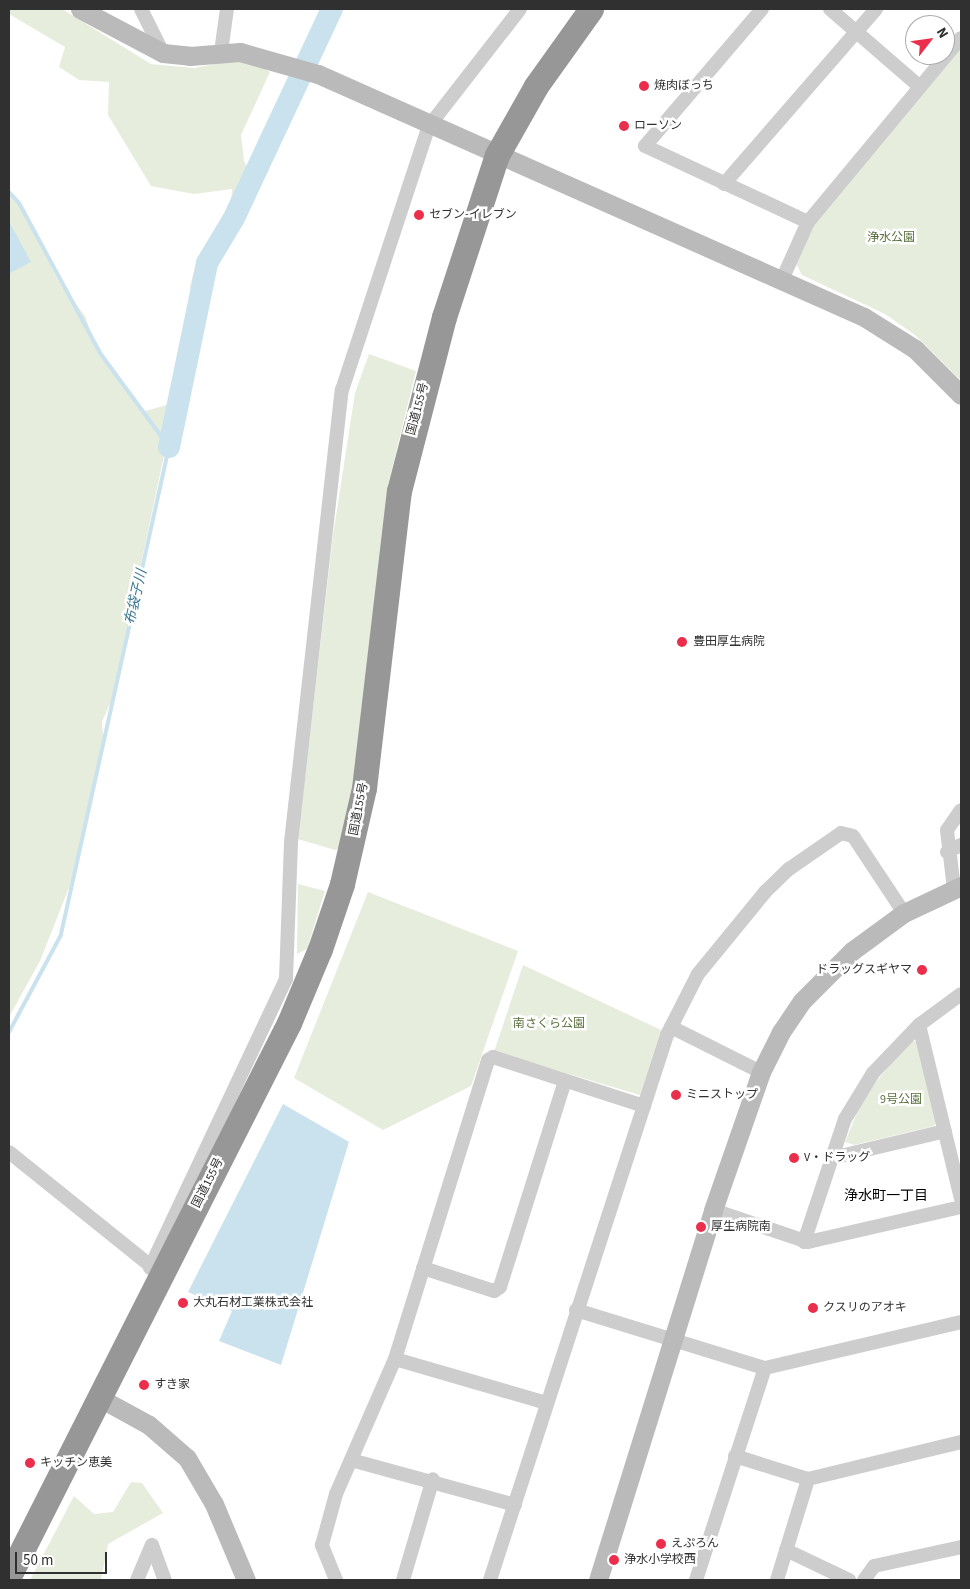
<!DOCTYPE html>
<html>
<head>
<meta charset="utf-8">
<style>
  body { margin:0 }
  #map { position:relative; width:970px; height:1589px; overflow:hidden; background:#fff; font-family:"Source Sans 3","Noto Sans JP",sans-serif }
  div>[style] { position:absolute }
  .green>* { inset:0; background:#e7eddd }
  .water>* { inset:0; background:#c9e2ed }
  .stream>* { height:4px; margin:-2px; padding:0 2px; transform-origin:2px; border-radius:2px; background:#c9e2ed }
  .river>* { height:22px; margin:-11px; padding:0 11px; transform-origin:11px; border-radius:11px; background:#c9e2ed }
  .street>* { height:14px; margin:-7px; padding:0 7px; transform-origin:7px; border-radius:7px; background:#cdcdcd }
  .secondary>* { height:19px; margin:-9.5px; padding:0 9.5px; transform-origin:9.5px; border-radius:9.5px; background:#bababa }
  .highway>* { height:25px; margin:-12.5px; padding:0 12.5px; transform-origin:12.5px; border-radius:12.5px; background:#979797 }
  .dots>* { width:14px; height:14px; translate:-50% -50%; box-sizing:border-box; border:2px solid #fff; border-radius:50% }
  span { translate:-50% -50%; white-space:nowrap; text-align:center; line-height:1.15; -webkit-text-stroke:5px #fff; paint-order:stroke }
  .poi-label { font-size:12px; color:#303030 }
  .left { translate:0 -50%; text-align:left }
  .right { translate:-100% -50%; text-align:right }
  .park-label { font-size:12px; color:#576d3b }
  .street-label { font-size:12px; color:#303030 }
  .water-label { font-size:14px; color:#3a7995; font-style:italic }
  .neighbourhood-label { font-size:14px; color:#000 }
  .frame { position:absolute; inset:0; border:10px solid #303030; pointer-events:none }
  .north { position:absolute; left:905px; top:15px; width:50px; height:50px; box-sizing:border-box; background:#fff; border:1px solid #acacac; border-radius:50%; rotate:60deg; font-size:14px; font-weight:700; line-height:20px; text-align:center; color:#303030 }
  .north::after { content:''; display:block; margin:auto; width:18px; height:22px; background:#eb2e4b; clip-path:polygon(50% 0,100% 100%,50% 72%,0 100%) }
  .scale { position:absolute; left:15px; top:1552px; width:92px; height:22px; box-sizing:border-box; border:2px solid #303030; border-top:0; padding-left:6px; font-size:15px; line-height:18px; white-space:nowrap; color:#303030; -webkit-text-stroke:4px #fff; paint-order:stroke }
</style>
</head>
<body>
<div id="map">
  <div class="green">
    <div style="clip-path:polygon(9px 9px,62px 9px,151px 64px,194px 68px,246px 58px,270px 72px,241px 135px,244px 161px,253px 179px,252px 200px,217px 267px,180px 417px,165px 451px,112px 699px,102px 722px,104px 745px,70px 885px,40px 961px,9px 1017px,9px 194px,18px 202px,58px 280px,85px 316px,99px 355px,145px 411px,170px 404px,184px 376px,198px 313px,190px 287px,196px 262px,216px 255px,229px 229px,232px 189px,194px 194px,151px 186px,108px 115px,109px 82px,79px 80px,59px 67px,65px 47px,9px 14px)"></div>
    <div style="clip-path:polygon(961px 44px,961px 381px,915px 335px,885px 314px,802px 275px,795px 261px,813px 220px)"></div>
    <div style="clip-path:polygon(369px 354px,416px 371px,388px 485px,373px 659px,344px 846px,335px 850px,298px 839px,333px 535px,355px 393px)"></div>
    <div style="clip-path:polygon(298px 884px,325px 891px,307px 949px,297px 954px)"></div>
    <div style="clip-path:polygon(368px 892px,518px 951px,471px 1086px,383px 1130px,294px 1078px)"></div>
    <div style="clip-path:polygon(523px 965px,661px 1030px,640px 1095px,494px 1052px)"></div>
    <div style="clip-path:polygon(910px 1040px,920px 1043px,938px 1120px,934px 1126px,854px 1145px,845px 1142px,863px 1098px)"></div>
    <div style="clip-path:polygon(131px 1482px,142px 1483px,163px 1513px,108px 1544px,101px 1580px,30px 1580px,74px 1496px,94px 1514px,113px 1512px)"></div>
  </div>
  <div class="water">
    <div style="clip-path:polygon(9px 221px,31px 262px,10px 273px,9px 270px)"></div>
    <div style="clip-path:polygon(283px 1104px,349px 1142px,281px 1365px,219px 1341px,232px 1311px,188px 1292px)"></div>
  </div>
  <div class="stream">
    <div style="left:9px;top:192px;width:15px;rotate:48deg"></div>
    <div style="left:19px;top:203px;width:170px;rotate:61.6deg"></div>
    <div style="left:100px;top:353px;width:117px;rotate:53.7deg"></div>
    <div style="left:169px;top:447px;width:500px;rotate:102.5deg"></div>
    <div style="left:61px;top:935px;width:110px;rotate:118.2deg"></div>
  </div>
  <div class="river">
    <div style="left:169px;top:447px;width:188px;rotate:-78.3deg"></div>
    <div style="left:207px;top:263px;width:52px;rotate:-59deg"></div>
    <div style="left:234px;top:218px;width:231px;rotate:-64.9deg"></div>
  </div>
  <div class="street">
    <div style="left:141px;top:9px;width:49px;rotate:63.4deg"></div>
    <div style="left:762px;top:9px;width:180px;rotate:130.5deg"></div>
    <div style="left:645px;top:146px;width:180px;rotate:25deg"></div>
    <div style="left:830px;top:9px;width:119px;rotate:40.9deg"></div>
    <div style="left:221px;top:52px;width:43px;rotate:-82.1deg"></div>
    <div style="left:724px;top:184px;width:232px;rotate:-49deg"></div>
    <div style="left:781px;top:282px;width:66px;rotate:-65.8deg"></div>
    <div style="left:808px;top:222px;width:239px;rotate:-50.3deg"></div>
    <div style="left:947px;top:852px;width:16px;rotate:-27deg"></div>
    <div style="left:954px;top:889px;width:59px;rotate:-96.8deg"></div>
    <div style="left:947px;top:830px;width:24px;rotate:-55deg"></div>
    <div style="left:919px;top:1025px;width:178px;rotate:76.4deg"></div>
    <div style="left:671px;top:1027px;width:101px;rotate:26.6deg"></div>
    <div style="left:9px;top:1152px;width:190px;rotate:38.8deg"></div>
    <div style="left:832px;top:1158px;width:116px;rotate:-13.4deg"></div>
    <div style="left:713px;top:1210px;width:100px;rotate:18.6deg"></div>
    <div style="left:808px;top:1242px;width:157px;rotate:-12.9deg"></div>
    <div style="left:804px;top:1242px;width:130px;rotate:-71.6deg"></div>
    <div style="left:845px;top:1119px;width:54px;rotate:-58.7deg"></div>
    <div style="left:873px;top:1073px;width:66px;rotate:-46.2deg"></div>
    <div style="left:919px;top:1025px;width:52px;rotate:-36.4deg"></div>
    <div style="left:150px;top:1268px;width:319px;rotate:-64.8deg"></div>
    <div style="left:286px;top:979px;width:137px;rotate:-87.9deg"></div>
    <div style="left:291px;top:842px;width:455px;rotate:-83.6deg"></div>
    <div style="left:342px;top:390px;width:278px;rotate:-71.8deg"></div>
    <div style="left:429px;top:126px;width:148px;rotate:-52.1deg"></div>
    <div style="left:423px;top:1268px;width:75px;rotate:17.9deg"></div>
    <div style="left:494px;top:1291px;width:7px;rotate:-34deg"></div>
    <div style="left:500px;top:1287px;width:216px;rotate:-72.5deg"></div>
    <div style="left:576px;top:1310px;width:198px;rotate:17.1deg"></div>
    <div style="left:765px;top:1368px;width:201px;rotate:-13.2deg"></div>
    <div style="left:395px;top:1359px;width:157px;rotate:16.2deg"></div>
    <div style="left:735px;top:1456px;width:77px;rotate:17.5deg"></div>
    <div style="left:808px;top:1479px;width:157px;rotate:-13.6deg"></div>
    <div style="left:351px;top:1460px;width:170px;rotate:15.3deg"></div>
    <div style="left:786px;top:1550px;width:70px;rotate:25.5deg"></div>
    <div style="left:137px;top:1580px;width:38px;rotate:-67deg"></div>
    <div style="left:152px;top:1545px;width:37px;rotate:70deg"></div>
    <div style="left:336px;top:1580px;width:38px;rotate:-112deg"></div>
    <div style="left:322px;top:1545px;width:53px;rotate:-74.6deg"></div>
    <div style="left:336px;top:1494px;width:147px;rotate:-66.4deg"></div>
    <div style="left:395px;top:1359px;width:313px;rotate:-72.7deg"></div>
    <div style="left:488px;top:1060px;width:6px;rotate:-31deg"></div>
    <div style="left:493px;top:1057px;width:159px;rotate:18deg"></div>
    <div style="left:403px;top:1580px;width:105px;rotate:-73.5deg"></div>
    <div style="left:490px;top:1580px;width:573px;rotate:-72.01deg"></div>
    <div style="left:667px;top:1035px;width:68px;rotate:-63.1deg"></div>
    <div style="left:698px;top:974px;width:106px;rotate:-50.7deg"></div>
    <div style="left:765px;top:892px;width:33px;rotate:-44deg"></div>
    <div style="left:789px;top:869px;width:63px;rotate:-34.7deg"></div>
    <div style="left:841px;top:833px;width:12px;rotate:14deg"></div>
    <div style="left:853px;top:836px;width:92px;rotate:56.5deg"></div>
    <div style="left:696px;top:1580px;width:223px;rotate:-72deg"></div>
    <div style="left:777px;top:1580px;width:106px;rotate:-72.9deg"></div>
    <div style="left:864px;top:1580px;width:17px;rotate:-54deg"></div>
    <div style="left:874px;top:1566px;width:89px;rotate:-12.3deg"></div>
  </div>
  <div class="secondary">
    <div style="left:80px;top:9px;width:94px;rotate:27.9deg"></div>
    <div style="left:163px;top:53px;width:27px;rotate:6deg"></div>
    <div style="left:190px;top:56px;width:50px;rotate:-4.6deg"></div>
    <div style="left:240px;top:52px;width:81px;rotate:15.8deg"></div>
    <div style="left:318px;top:74px;width:598px;rotate:23.99deg"></div>
    <div style="left:864px;top:317px;width:60px;rotate:32.1deg"></div>
    <div style="left:915px;top:349px;width:65px;rotate:45deg"></div>
    <div style="left:98px;top:1397px;width:58px;rotate:28.8deg"></div>
    <div style="left:149px;top:1425px;width:50px;rotate:41deg"></div>
    <div style="left:187px;top:1458px;width:53px;rotate:59.6deg"></div>
    <div style="left:214px;top:1504px;width:82px;rotate:67.2deg"></div>
    <div style="left:598px;top:1580px;width:387px;rotate:-72.7deg"></div>
    <div style="left:713px;top:1210px;width:146px;rotate:-70.8deg"></div>
    <div style="left:761px;top:1072px;width:45px;rotate:-63.4deg"></div>
    <div style="left:781px;top:1032px;width:37px;rotate:-56deg"></div>
    <div style="left:802px;top:1001px;width:71px;rotate:-45deg"></div>
    <div style="left:852px;top:951px;width:64px;rotate:-36.2deg"></div>
    <div style="left:904px;top:913px;width:63px;rotate:-25.3deg"></div>
  </div>
  <div class="highway">
    <div style="left:9px;top:1576px;width:620px;rotate:-63.15deg"></div>
    <div style="left:289px;top:1023px;width:80px;rotate:-67.3deg"></div>
    <div style="left:320px;top:949px;width:69px;rotate:-71.3deg"></div>
    <div style="left:342px;top:884px;width:98px;rotate:-77.1deg"></div>
    <div style="left:364px;top:788px;width:299px;rotate:-83.3deg"></div>
    <div style="left:399px;top:491px;width:180px;rotate:-75.5deg"></div>
    <div style="left:444px;top:317px;width:170px;rotate:-71.9deg"></div>
    <div style="left:497px;top:155px;width:79px;rotate:-60.5deg"></div>
    <div style="left:536px;top:86px;width:95px;rotate:-54.5deg"></div>
  </div>
  <div class="dots">
    <div style="left:644px;top:86px;background:#eb2e4b"></div>
    <div style="left:624px;top:126px;background:#eb2e4b"></div>
    <div style="left:419px;top:215px;background:#eb2e4b"></div>
    <div style="left:682px;top:642px;background:#eb2e4b"></div>
    <div style="left:922px;top:970px;background:#eb2e4b"></div>
    <div style="left:676px;top:1095px;background:#eb2e4b"></div>
    <div style="left:794px;top:1158px;background:#eb2e4b"></div>
    <div style="left:701px;top:1227px;background:#eb2e4b"></div>
    <div style="left:183px;top:1303px;background:#eb2e4b"></div>
    <div style="left:813px;top:1308px;background:#eb2e4b"></div>
    <div style="left:144px;top:1385px;background:#eb2e4b"></div>
    <div style="left:30px;top:1463px;background:#eb2e4b"></div>
    <div style="left:661px;top:1544px;background:#eb2e4b"></div>
    <div style="left:614px;top:1560px;background:#eb2e4b"></div>
  </div>
  <div class="poi-label">
    <span class="left" style="left:654px;top:86px">焼肉ぼっち</span>
    <span class="left" style="left:634px;top:126px">ローソン</span>
    <span class="left" style="left:429px;top:215px">セブン-イレブン</span>
    <span class="left" style="left:693px;top:642px">豊田厚生病院</span>
    <span class="right" style="left:912px;top:970px">ドラッグスギヤマ</span>
    <span class="left" style="left:686px;top:1095px">ミニストップ</span>
    <span class="left" style="left:804px;top:1158px">V・ドラッグ</span>
    <span class="left" style="left:711px;top:1227px">厚生病院南</span>
    <span class="left" style="left:193px;top:1303px">大丸石材工業株式会社</span>
    <span class="left" style="left:823px;top:1308px">クスリのアオキ</span>
    <span class="left" style="left:154px;top:1385px">すき家</span>
    <span class="left" style="left:40px;top:1463px">キッチン恵美</span>
    <span class="left" style="left:671px;top:1544px">えぷろん</span>
    <span class="left" style="left:624px;top:1560px">浄水小学校西</span>
  </div>
  <div class="park-label">
    <span style="left:891px;top:238px">浄水公園</span>
    <span style="left:549px;top:1024px">南さくら公園</span>
    <span style="left:901px;top:1100px">9号公園</span>
  </div>
  <div class="street-label">
    <span style="left:418px;top:409px;rotate:-75deg">国道155号</span>
    <span style="left:359px;top:809px;rotate:-79deg">国道155号</span>
    <span style="left:208px;top:1183px;rotate:-63deg">国道155号</span>
  </div>
  <div class="water-label">
    <span style="left:136px;top:597px;rotate:-77deg">布袋子川</span>
  </div>
  <div class="neighbourhood-label">
    <span style="left:886px;top:1196px">浄水町一丁目</span>
  </div>
  <div class="frame"></div>
  <div class="north">N</div>
  <div class="scale">50 m</div>
</div>
</body>
</html>
